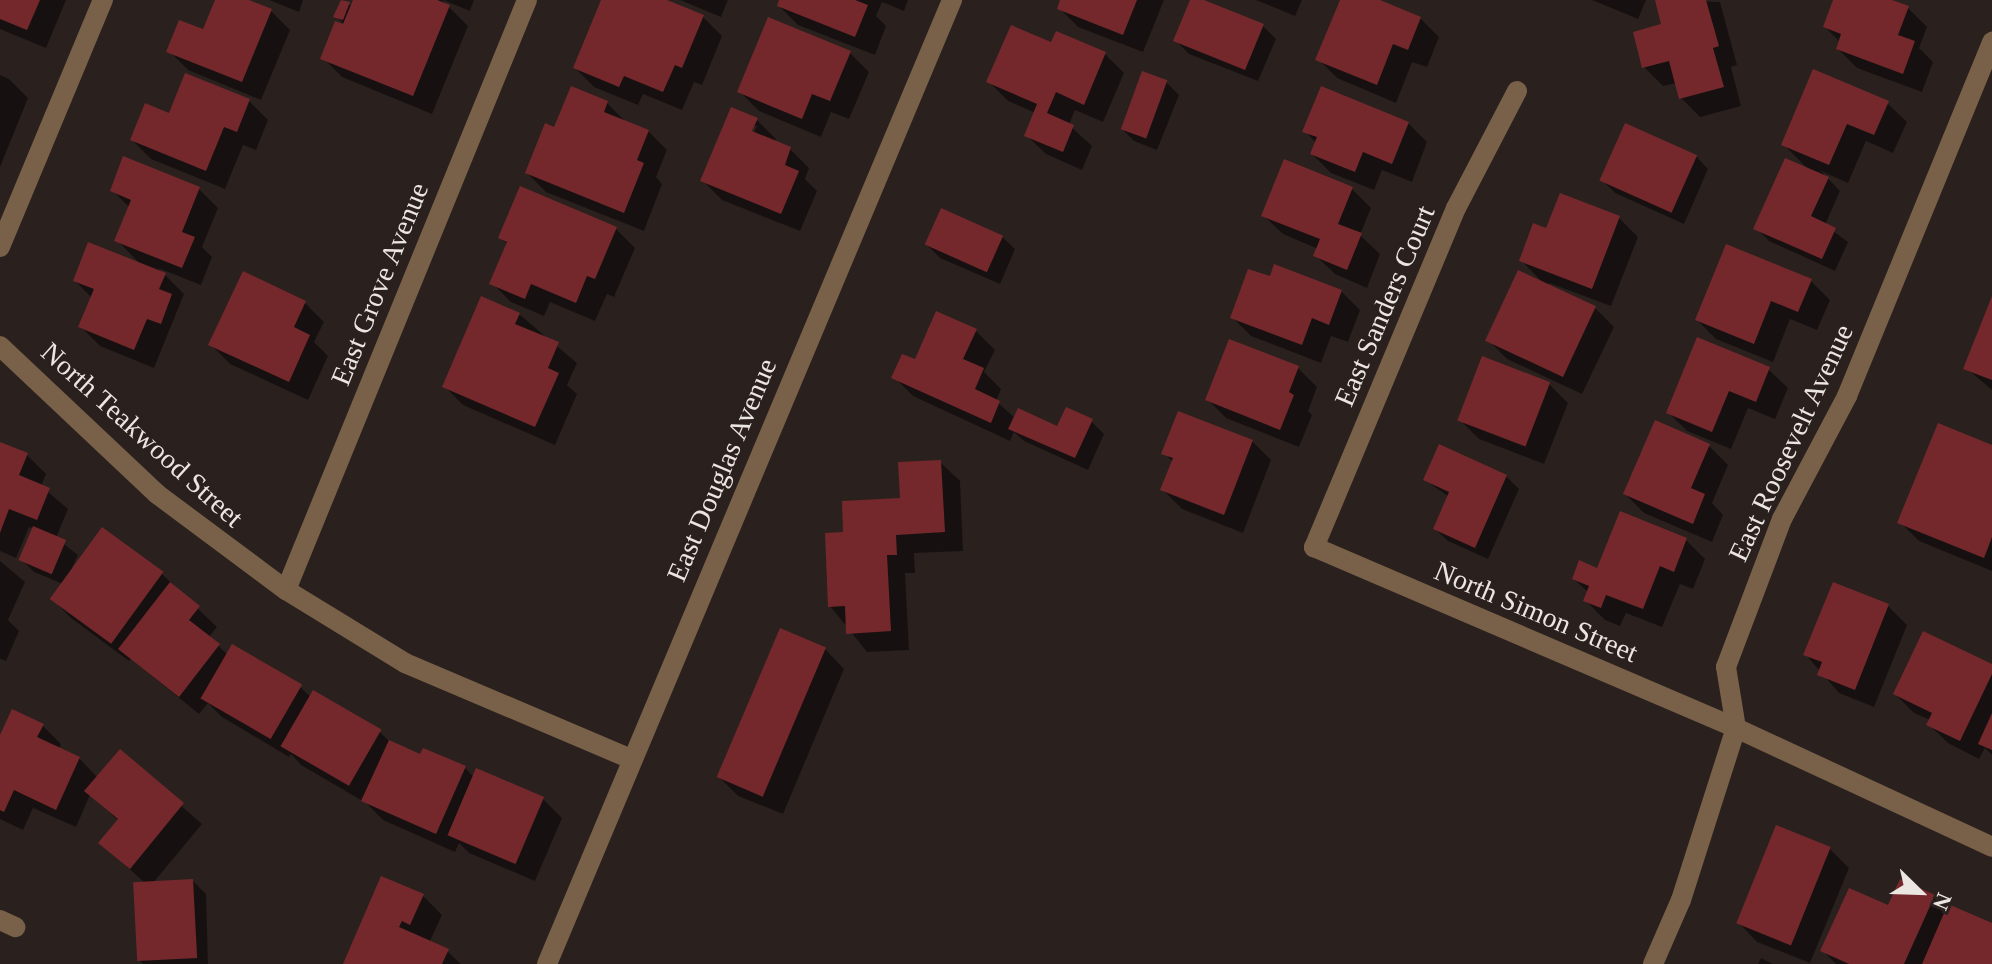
<!DOCTYPE html>
<html>
<head>
<meta charset="utf-8">
<style>
  body { margin:0 }
  #map { position:relative; width:1992px; height:964px; overflow:hidden; background:#2a211e; font-family:Georgia,serif }
  div>[style] { position:absolute }
  .shadow>* { inset:0; background:#0007 }
  .building>* { inset:0; background:#75282c; transform-origin:0 0 }
  .minor>* { height:20px; margin:-10px; padding:0 10px; transform-origin:10px; border-radius:10px; background:#796048 }
  span { translate:-50% -50%; white-space:nowrap; text-align:center; line-height:1.15; -webkit-text-stroke:6px #2a211e; paint-order:stroke }
  .street-label { font-size:28px; color:#ece6e3 }
  .north { position:absolute; left:1880px; top:852px; width:80px; height:80px; -webkit-text-stroke:6px #2a211e; paint-order:stroke; rotate:113deg; font-size:22px; font-weight:700; line-height:32px; text-align:center; color:#ece6e3 }
  .north::after { content:''; display:block; margin:auto; width:28px; height:36px; background:#ece6e3; clip-path:polygon(50% 0,100% 100%,50% 72%,0 100%) }
</style>
</head>
<body>
<div id="map">
  <div class="shadow">
    <div style="clip-path:polygon(0 0,66px 0,46px 48px,0 29px)"></div>
    <div style="clip-path:polygon(218px 0,243px 0,271px 11px,290px 30px,261px 100px,188px 70px,169px 51px,204px 32px)"></div>
    <div style="clip-path:polygon(269px 0,303px 0,299px 12px)"></div>
    <div style="clip-path:polygon(355px 0,432px 0,443px 4px,438px 0,442px 0,468px 26px,432px 114px,342px 77px,323px 58px,348px 28px,336px 16px,349px 4px,352px 7px)"></div>
    <div style="clip-path:polygon(443px 0,474px 0,470px 11px)"></div>
    <div style="clip-path:polygon(603px 0,662px 0,703px 17px,722px 36px,702px 85px,694px 82px,682px 110px,643px 94px,638px 105px,594px 87px,575px 68px)"></div>
    <div style="clip-path:polygon(680px 0,728px 0,721px 17px)"></div>
    <div style="clip-path:polygon(781px 0,908px 0,904px 11px,882px 2px,876px 16px,886px 26px,875px 55px,798px 25px,779px 6px)"></div>
    <div style="clip-path:polygon(1063px 0,1164px 0,1143px 52px,1078px 27px,1059px 8px)"></div>
    <div style="clip-path:polygon(1192px 0,1263px 26px,1276px 39px,1258px 81px,1189px 54px,1176px 41px)"></div>
    <div style="clip-path:polygon(1256px 0,1302px 0,1295px 16px)"></div>
    <div style="clip-path:polygon(1342px 0,1375px 0,1420px 18px,1439px 37px,1427px 67px,1412px 62px,1396px 103px,1337px 78px,1318px 59px)"></div>
    <div style="clip-path:polygon(1592px 0,1646px 0,1638px 19px)"></div>
    <div style="clip-path:polygon(1657px 0,1720px 2px,1737px 65px,1731px 67px,1741px 106px,1700px 117px,1681px 98px,1677px 83px,1663px 86px,1644px 67px,1664px 26px)"></div>
    <div style="clip-path:polygon(1835px 0,1887px 0,1908px 8px,1927px 27px,1919px 48px,1933px 62px,1922px 92px,1857px 68px,1838px 49px,1840px 42px,1825px 27px)"></div>
    <div style="clip-path:polygon(1052px 45px,1105px 54px,1124px 73px,1103px 122px,1075px 110px,1069px 125px,1092px 146px,1082px 170px,1046px 154px,1026px 135px,1036px 113px,1008px 101px,989px 82px)"></div>
    <div style="clip-path:polygon(850px 53px,869px 72px,849px 119px,831px 112px,821px 137px,759px 111px,740px 92px)"></div>
    <div style="clip-path:polygon(0 75px,9px 79px,28px 98px,0 167px)"></div>
    <div style="clip-path:polygon(186px 76px,249px 101px,268px 120px,256px 150px,243px 145px,225px 189px,151px 159px,132px 140px,170px 115px)"></div>
    <div style="clip-path:polygon(1166px 82px,1179px 95px,1157px 150px,1134px 141px,1121px 128px)"></div>
    <div style="clip-path:polygon(607px 103px,626px 122px,648px 131px,667px 150px,656px 177px,662px 184px,644px 231px,546px 192px,527px 173px,555px 130px)"></div>
    <div style="clip-path:polygon(1887px 103px,1907px 122px,1893px 153px,1866px 141px,1848px 183px,1821px 171px,1840px 191px,1825px 225px,1848px 242px,1835px 271px,1769px 241px,1756px 228px,1809px 170px,1783px 144px)"></div>
    <div style="clip-path:polygon(evenodd,757px 120px,776px 139px,774px 143px,790px 149px,809px 168px,805px 179px,817px 191px,800px 231px,722px 200px,703px 181px,757px 120px,753px 126px,757px 126px,750px 141px,753px 126px)"></div>
    <div style="clip-path:polygon(1408px 123px,1427px 142px,1412px 182px,1382px 170px,1374px 190px,1331px 173px,1312px 154px,1316px 143px,1305px 131px)"></div>
    <div style="clip-path:polygon(1696px 156px,1708px 169px,1684px 224px,1615px 193px,1602px 180px)"></div>
    <div style="clip-path:polygon(199px 189px,218px 208px,202px 247px,212px 257px,201px 285px,158px 268px,184px 294px,154px 368px,100px 346px,81px 327px,92px 298px,75px 281px,142px 266px,117px 240px,130px 208px,112px 190px)"></div>
    <div style="clip-path:polygon(1352px 189px,1371px 208px,1360px 235px,1380px 254px,1367px 288px,1335px 274px,1315px 255px,1318px 249px,1283px 234px,1263px 215px)"></div>
    <div style="clip-path:polygon(1619px 218px,1638px 237px,1611px 306px,1549px 283px,1548px 286px,1595px 308px,1614px 327px,1582px 394px,1507px 359px,1488px 340px,1544px 284px,1521px 260px,1547px 230px)"></div>
    <div style="clip-path:polygon(616px 229px,635px 248px,614px 297px,607px 294px,595px 321px,550px 302px,544px 316px,511px 302px,492px 283px,508px 245px,500px 237px)"></div>
    <div style="clip-path:polygon(1002px 237px,1015px 249px,1000px 284px,940px 258px,927px 245px)"></div>
    <div style="clip-path:polygon(1271px 279px,1341px 291px,1360px 310px,1348px 342px,1331px 336px,1321px 363px,1251px 336px,1232px 317px)"></div>
    <div style="clip-path:polygon(1811px 281px,1830px 300px,1817px 330px,1790px 319px,1773px 362px,1716px 339px,1697px 320px)"></div>
    <div style="clip-path:polygon(1992px 301px,1992px 390px,1966px 368px)"></div>
    <div style="clip-path:polygon(305px 303px,324px 322px,314px 342px,328px 356px,308px 400px,230px 364px,211px 345px)"></div>
    <div style="clip-path:polygon(519px 314px,577px 363px,567px 385px,577px 394px,555px 445px,463px 405px,444px 386px)"></div>
    <div style="clip-path:polygon(976px 331px,995px 350px,984px 372px,1001px 389px,996px 401px,1015px 418px,1058px 429px,1091px 421px,1104px 434px,1088px 470px,1024px 441px,1014px 432px,1010px 441px,913px 396px,894px 377px)"></div>
    <div style="clip-path:polygon(1298px 368px,1317px 387px,1308px 411px,1312px 415px,1299px 447px,1226px 418px,1207px 399px)"></div>
    <div style="clip-path:polygon(1768px 369px,1788px 388px,1775px 419px,1748px 408px,1731px 449px,1687px 431px,1668px 412px)"></div>
    <div style="clip-path:polygon(1549px 384px,1568px 403px,1544px 464px,1479px 439px,1460px 420px)"></div>
    <div style="clip-path:polygon(1252px 441px,1271px 460px,1243px 533px,1182px 509px,1163px 490px,1173px 462px,1164px 453px)"></div>
    <div style="clip-path:polygon(0 444px,27px 455px,46px 474px,41px 486px,68px 509px,56px 538px,78px 555px,72px 568px,161px 573px,217px 627px,209px 637px,228px 655px,300px 687px,311px 697px,313px 693px,380px 732px,392px 744px,421px 757px,465px 768px,474px 777px,543px 799px,562px 818px,535px 881px,469px 853px,459px 843px,455px 852px,383px 820px,366px 803px,301px 765px,291px 754px,289px 757px,222px 717px,208px 703px,199px 714px,131px 659px,129px 661px,71px 618px,52px 599px,63px 584px,34px 572px,21px 559px,34px 529px,29px 527px,16px 558px,0 551px)"></div>
    <div style="clip-path:polygon(1709px 446px,1728px 465px,1712px 503px,1723px 515px,1712px 542px,1644px 513px,1625px 494px)"></div>
    <div style="clip-path:polygon(1992px 447px,1992px 571px,1919px 541px,1900px 522px)"></div>
    <div style="clip-path:polygon(940px 462px,960px 481px,963px 551px,914px 553px,915px 573px,905px 573px,909px 650px,867px 652px,830px 606px,845px 534px,902px 500px)"></div>
    <div style="clip-path:polygon(1506px 476px,1519px 489px,1488px 559px,1448px 541px,1435px 529px,1449px 497px,1425px 480px)"></div>
    <div style="clip-path:polygon(1621px 514px,1686px 540px,1705px 559px,1693px 589px,1680px 584px,1662px 627px,1626px 613px,1620px 626px,1605px 620px,1586px 601px,1589px 593px,1574px 579px,1598px 570px)"></div>
    <div style="clip-path:polygon(0 561px,25px 582px,8px 620px,19px 631px,6px 661px,0 659px)"></div>
    <div style="clip-path:polygon(1888px 606px,1907px 625px,1874px 707px,1839px 693px,1806px 655px)"></div>
    <div style="clip-path:polygon(825px 649px,844px 669px,783px 814px,738px 796px,719px 777px)"></div>
    <div style="clip-path:polygon(1992px 666px,1992px 755px,1985px 748px,1979px 759px,1948px 743px,1928px 724px,1930px 720px,1914px 713px,1895px 694px)"></div>
    <div style="clip-path:polygon(42px 725px,61px 744px,59px 749px,79px 758px,98px 778px,120px 752px,202px 824px,153px 883px,193px 881px,206px 894px,208px 964px,143px 964px,139px 960px,145px 883px,101px 843px,119px 821px,90px 795px,76px 827px,33px 808px,23px 830px,0 819px,0 740px)"></div>
    <div style="clip-path:polygon(1830px 849px,1849px 868px,1810px 963px,1757px 942px,1738px 922px)"></div>
    <div style="clip-path:polygon(423px 896px,442px 915px,429px 943px,447px 951px,461px 964px,345px 964px)"></div>
    <div style="clip-path:polygon(1934px 897px,1948px 910px,1992px 926px,1992px 964px,1836px 964px,1823px 951px,1889px 908px)"></div>
    <div style="clip-path:polygon(1761px 958px,1773px 964px,1758px 964px)"></div>
  </div>
  <div class="building">
    <div style="clip-path:polygon(0 0,40px 0,27px 30px,0 19px)"></div>
    <div style="clip-path:polygon(215px 0,249px 0,272px 9px,242px 82px,166px 52px,179px 20px,203px 29px)"></div>
    <div style="clip-path:polygon(341px 0,350px 2px,343px 20px,333px 17px)"></div>
    <div style="clip-path:polygon(353px 0,437px 0,450px 5px,413px 96px,320px 59px,335px 21px,343px 24px)"></div>
    <div style="clip-path:polygon(601px 0,667px 0,704px 15px,682px 68px,675px 65px,663px 92px,624px 76px,619px 87px,573px 68px)"></div>
    <div style="clip-path:polygon(779px 0,855px 0,868px 5px,855px 37px,777px 6px)"></div>
    <div style="clip-path:polygon(1060px 0,1137px 0,1123px 35px,1057px 9px)"></div>
    <div style="clip-path:polygon(1190px 0,1204px 0,1264px 24px,1245px 70px,1173px 41px)"></div>
    <div style="clip-path:polygon(1340px 0,1380px 0,1421px 17px,1408px 50px,1393px 44px,1377px 85px,1315px 60px)"></div>
    <div style="clip-path:polygon(1655px 0,1706px 0,1719px 46px,1713px 48px,1724px 87px,1679px 99px,1669px 61px,1642px 68px,1633px 32px,1661px 24px)"></div>
    <div style="clip-path:polygon(1833px 0,1892px 0,1909px 6px,1898px 35px,1915px 41px,1903px 74px,1836px 49px,1841px 34px,1823px 27px)"></div>
    <div style="clip-path:polygon(768px 17px,851px 51px,830px 101px,812px 94px,802px 119px,737px 92px)"></div>
    <div style="clip-path:polygon(1011px 25px,1051px 42px,1056px 31px,1106px 52px,1084px 105px,1056px 92px,1047px 113px,1074px 125px,1063px 152px,1024px 136px,1037px 104px,986px 82px)"></div>
    <div style="clip-path:polygon(1813px 69px,1889px 101px,1874px 135px,1847px 124px,1829px 165px,1781px 145px)"></div>
    <div style="left:1142px;top:71px;width:27px;height:62px;rotate:20deg"></div>
    <div style="clip-path:polygon(185px 73px,250px 99px,237px 132px,224px 127px,206px 171px,130px 140px,145px 103px,169px 113px)"></div>
    <div style="clip-path:polygon(571px 86px,608px 101px,604px 112px,649px 130px,637px 160px,644px 163px,624px 213px,525px 173px,545px 123px,554px 127px)"></div>
    <div style="clip-path:polygon(1321px 86px,1409px 122px,1392px 164px,1363px 152px,1355px 172px,1310px 154px,1317px 137px,1302px 132px)"></div>
    <div style="clip-path:polygon(731px 107px,758px 118px,752px 131px,791px 147px,785px 165px,799px 171px,781px 214px,700px 181px)"></div>
    <div style="left:1625px;top:123px;width:79px;height:63px;rotate:24deg"></div>
    <div style="clip-path:polygon(123px 156px,200px 187px,182px 232px,195px 237px,182px 268px,114px 241px,131px 200px,110px 191px)"></div>
    <div style="clip-path:polygon(1785px 158px,1829px 177px,1811px 216px,1836px 228px,1822px 259px,1753px 229px)"></div>
    <div style="clip-path:polygon(1284px 159px,1353px 187px,1338px 224px,1362px 233px,1347px 270px,1313px 256px,1320px 239px,1261px 216px)"></div>
    <div style="clip-path:polygon(520px 186px,617px 227px,595px 279px,587px 276px,576px 303px,531px 284px,525px 299px,489px 284px,507px 242px,498px 238px)"></div>
    <div style="clip-path:polygon(1560px 193px,1620px 216px,1592px 289px,1519px 261px,1533px 223px,1546px 228px)"></div>
    <div style="left:941px;top:208px;width:68px;height:40px;rotate:24deg"></div>
    <div style="clip-path:polygon(88px 242px,166px 273px,159px 289px,172px 294px,161px 324px,147px 319px,134px 350px,78px 327px,94px 289px,73px 281px)"></div>
    <div style="clip-path:polygon(1726px 244px,1812px 279px,1798px 312px,1771px 301px,1754px 344px,1695px 320px)"></div>
    <div style="clip-path:polygon(1274px 264px,1342px 290px,1329px 325px,1312px 318px,1302px 345px,1230px 318px,1248px 269px,1270px 276px)"></div>
    <div style="left:1518px;top:270px;width:86px;height:78px;rotate:25deg"></div>
    <div style="clip-path:polygon(243px 271px,306px 301px,294px 327px,310px 335px,289px 382px,208px 345px)"></div>
    <div style="clip-path:polygon(481px 296px,520px 313px,515px 324px,559px 342px,548px 368px,559px 373px,535px 427px,442px 387px)"></div>
    <div style="clip-path:polygon(1992px 296px,1992px 380px,1963px 369px)"></div>
    <div style="clip-path:polygon(936px 311px,977px 329px,963px 359px,984px 368px,975px 389px,1000px 401px,991px 423px,891px 378px,902px 354px,915px 359px)"></div>
    <div style="clip-path:polygon(1697px 337px,1770px 367px,1756px 402px,1729px 391px,1712px 432px,1666px 413px)"></div>
    <div style="clip-path:polygon(1229px 339px,1299px 366px,1289px 392px,1294px 395px,1280px 430px,1205px 400px)"></div>
    <div style="left:1482px;top:356px;width:73px;height:69px;rotate:21deg"></div>
    <div style="clip-path:polygon(1066px 407px,1093px 419px,1075px 458px,1008px 429px,1018px 408px,1057px 426px)"></div>
    <div style="clip-path:polygon(1178px 411px,1253px 440px,1224px 515px,1160px 490px,1173px 458px,1161px 454px)"></div>
    <div style="clip-path:polygon(1655px 420px,1710px 444px,1691px 488px,1705px 494px,1693px 524px,1623px 494px)"></div>
    <div style="clip-path:polygon(1938px 423px,1992px 445px,1992px 537px,1984px 558px,1897px 523px)"></div>
    <div style="clip-path:polygon(0 442px,28px 453px,19px 475px,50px 488px,37px 520px,9px 509px,0 533px)"></div>
    <div style="clip-path:polygon(1439px 444px,1507px 475px,1475px 548px,1433px 529px,1449px 492px,1423px 480px)"></div>
    <div style="clip-path:polygon(941px 460px,945px 532px,896px 535px,897px 555px,887px 555px,891px 631px,846px 634px,845px 606px,828px 607px,825px 533px,843px 532px,842px 501px,900px 498px,898px 462px)"></div>
    <div style="clip-path:polygon(1620px 511px,1687px 538px,1674px 572px,1660px 566px,1643px 609px,1606px 595px,1601px 608px,1583px 601px,1589px 586px,1572px 579px,1579px 560px,1597px 568px)"></div>
    <div style="left:33px;top:526px;width:36px;height:37px;rotate:23deg"></div>
    <div style="left:102px;top:527px;width:76px;height:89px;rotate:36deg"></div>
    <div style="clip-path:polygon(170px 582px,200px 606px,189px 620px,220px 644px,179px 697px,118px 649px)"></div>
    <div style="clip-path:polygon(1833px 582px,1889px 604px,1855px 690px,1817px 675px,1822px 662px,1803px 655px)"></div>
    <div style="left:780px;top:628px;width:50px;height:162px;rotate:23deg"></div>
    <div style="clip-path:polygon(1923px 631px,1992px 664px,1992px 674px,1960px 741px,1926px 725px,1932px 713px,1893px 694px)"></div>
    <div style="left:232px;top:644px;width:81px;height:63px;rotate:30deg"></div>
    <div style="left:313px;top:690px;width:79px;height:65px;rotate:30deg"></div>
    <div style="clip-path:polygon(12px 709px,44px 724px,37px 737px,80px 757px,56px 810px,14px 790px,4px 812px,0 810px,0 735px)"></div>
    <div style="clip-path:polygon(1992px 713px,1992px 750px,1978px 744px)"></div>
    <div style="clip-path:polygon(389px 740px,420px 754px,423px 748px,466px 766px,436px 834px,361px 801px)"></div>
    <div style="clip-path:polygon(120px 749px,184px 803px,130px 869px,98px 843px,118px 819px,84px 791px)"></div>
    <div style="left:476px;top:768px;width:74px;height:73px;rotate:23deg"></div>
    <div style="left:1776px;top:825px;width:59px;height:106px;rotate:22deg"></div>
    <div style="clip-path:polygon(381px 876px,424px 894px,410px 925px,402px 921px,399px 927px,449px 949px,442px 964px,343px 964px)"></div>
    <div style="left:193px;top:879px;width:79px;height:60px;rotate:87deg"></div>
    <div style="clip-path:polygon(1900px 879px,1935px 895px,1904px 964px,1849px 964px,1820px 951px,1849px 888px,1888px 905px)"></div>
    <div style="clip-path:polygon(1948px 904px,1992px 923px,1992px 964px,1922px 964px)"></div>
  </div>
  <div class="minor">
    <div style="left:1517px;top:91px;width:132px;rotate:117.5deg"></div>
    <div style="left:1456px;top:208px;width:368px;rotate:112.7deg"></div>
    <div style="left:1314px;top:547px;width:459px;rotate:23.2deg"></div>
    <div style="left:1736px;top:728px;width:282px;rotate:24.9deg"></div>
    <div style="left:0;top:247px;width:268px;rotate:-67.4deg"></div>
    <div style="left:0;top:346px;width:216px;rotate:43.3deg"></div>
    <div style="left:157px;top:494px;width:161px;rotate:36.7deg"></div>
    <div style="left:286px;top:590px;width:140px;rotate:31.5deg"></div>
    <div style="left:405px;top:663px;width:246px;rotate:23deg"></div>
    <div style="left:286px;top:590px;width:637px;rotate:-67.78deg"></div>
    <div style="left:0;top:920px;width:17px;rotate:25deg"></div>
    <div style="left:547px;top:964px;width:1046px;rotate:-67.21deg"></div>
    <div style="left:1653px;top:964px;width:70px;rotate:-66.4deg"></div>
    <div style="left:1681px;top:900px;width:181px;rotate:-72.3deg"></div>
    <div style="left:1736px;top:728px;width:62px;rotate:-99.3deg"></div>
    <div style="left:1726px;top:667px;width:158px;rotate:-69.3deg"></div>
    <div style="left:1782px;top:519px;width:139px;rotate:-62.1deg"></div>
    <div style="left:1847px;top:396px;width:383px;rotate:-67.7deg"></div>
  </div>
  <div class="street-label">
    <span style="left:380px;top:284px;rotate:-68deg">East Grove Avenue</span>
    <span style="left:1385px;top:306px;rotate:-67deg">East Sanders Court</span>
    <span style="left:142px;top:435px;rotate:42deg">North Teakwood Street</span>
    <span style="left:1791px;top:443px;rotate:-65deg">East Roosevelt Avenue</span>
    <span style="left:722px;top:470px;rotate:-67deg">East Douglas Avenue</span>
    <span style="left:1536px;top:612px;rotate:23deg">North Simon Street</span>
  </div>
  <div class="north">N</div>
</div>
</body>
</html>
